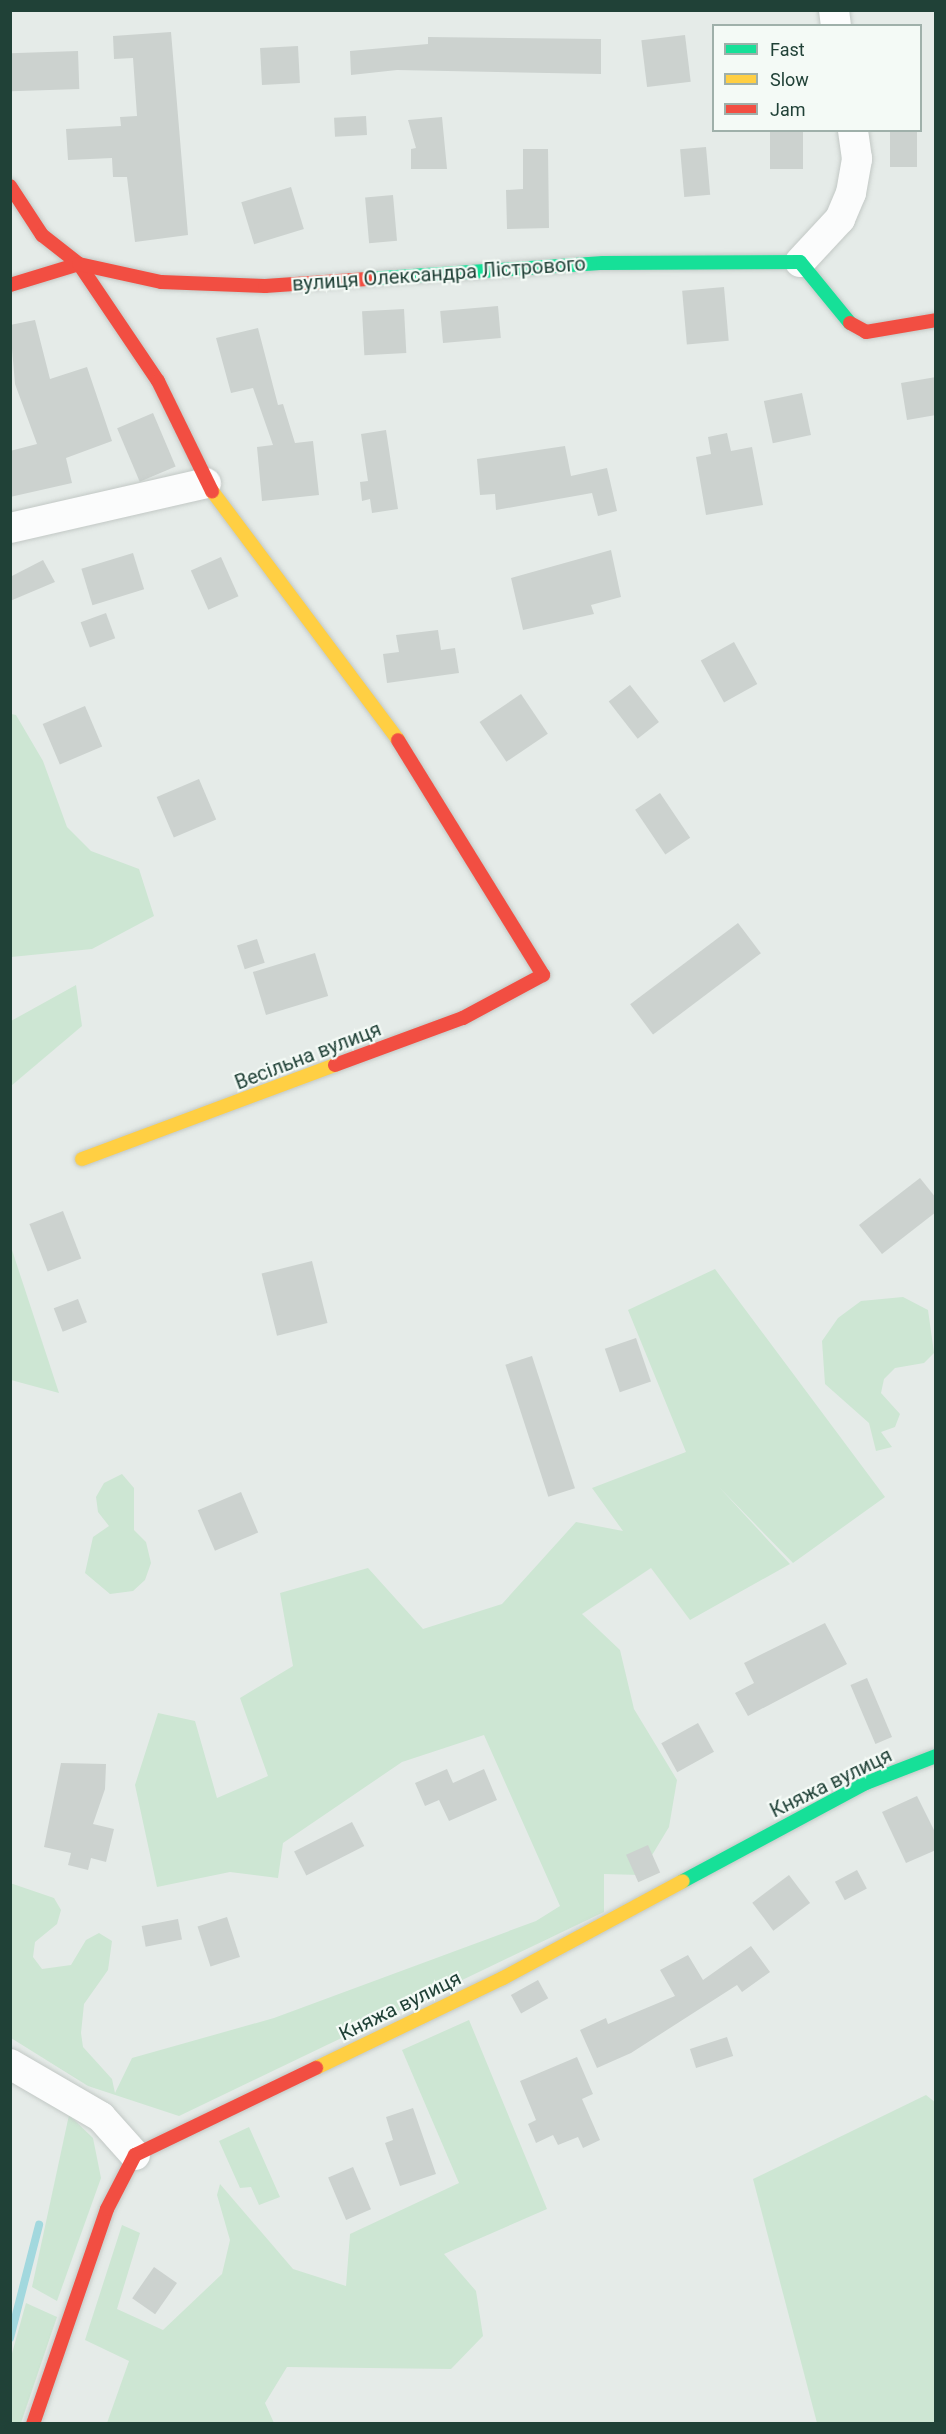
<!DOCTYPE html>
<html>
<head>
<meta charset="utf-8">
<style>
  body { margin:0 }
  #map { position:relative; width:946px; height:2434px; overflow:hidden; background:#e5ebe8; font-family:Roboto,sans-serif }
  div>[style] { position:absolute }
  .green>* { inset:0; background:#cde6d3 }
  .stream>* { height:8px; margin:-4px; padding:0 4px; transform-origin:4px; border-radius:4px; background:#a2d8de }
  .building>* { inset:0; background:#ccd2cf; transform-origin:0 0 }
  .roads { filter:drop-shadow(0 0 2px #c2c8c5) drop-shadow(0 0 2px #c2c8c5) }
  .street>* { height:30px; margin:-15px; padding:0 15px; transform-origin:15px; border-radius:15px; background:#fbfcfc }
  .fast>* { height:14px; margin:-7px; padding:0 7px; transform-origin:7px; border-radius:7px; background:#16e098 }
  .slow>* { height:14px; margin:-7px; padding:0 7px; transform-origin:7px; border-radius:7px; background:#ffcf43 }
  .jam>* { height:14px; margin:-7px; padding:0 7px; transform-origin:7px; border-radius:7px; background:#f24e42 }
  span { translate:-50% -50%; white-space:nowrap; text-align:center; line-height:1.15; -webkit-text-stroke:4.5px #f4faf6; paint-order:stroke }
  .street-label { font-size:20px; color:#204137 }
  .frame { position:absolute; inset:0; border:12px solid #204137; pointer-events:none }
  .legend { position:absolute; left:712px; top:24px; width:210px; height:108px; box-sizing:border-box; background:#f4faf6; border:2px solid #9fb0aa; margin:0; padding:8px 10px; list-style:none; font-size:18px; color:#204137 }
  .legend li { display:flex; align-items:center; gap:12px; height:30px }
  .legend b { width:30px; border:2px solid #9fb0aa }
</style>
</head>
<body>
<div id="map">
  <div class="green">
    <div style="clip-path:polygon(11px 714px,16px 715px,43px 761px,67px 827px,91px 851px,139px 869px,154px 916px,92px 949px,11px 957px)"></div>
    <div style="clip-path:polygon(76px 985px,82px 1026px,11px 1086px,11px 1021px)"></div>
    <div style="clip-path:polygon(10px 1247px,11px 1247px,59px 1393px,11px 1380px)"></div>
    <div style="clip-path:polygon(715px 1269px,885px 1497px,793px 1563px,719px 1487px,790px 1564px,690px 1620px,651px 1568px,582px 1614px,620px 1650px,634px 1709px,677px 1780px,669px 1827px,640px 1875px,604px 1874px,604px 1912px,179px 2116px,88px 2086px,11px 2038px,10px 1883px,54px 1898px,61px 1910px,57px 1924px,35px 1942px,33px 1957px,42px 1969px,71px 1965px,86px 1940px,99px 1933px,112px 1941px,108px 1970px,84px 2004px,81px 2033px,83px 2047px,112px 2079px,115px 2093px,132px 2058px,274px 2018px,536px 1921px,560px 1906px,484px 1735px,402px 1762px,283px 1843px,278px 1878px,230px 1872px,157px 1887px,135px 1785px,158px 1713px,195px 1721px,217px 1798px,268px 1776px,240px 1698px,293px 1666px,280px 1593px,368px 1568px,423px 1629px,502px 1604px,576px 1522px,623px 1531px,592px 1488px,686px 1452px,628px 1310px)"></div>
    <div style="clip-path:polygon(903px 1297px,928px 1310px,934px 1353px,924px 1363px,895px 1368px,884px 1379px,881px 1393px,900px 1414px,895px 1427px,881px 1432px,892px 1447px,876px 1451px,869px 1423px,825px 1384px,822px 1341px,838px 1318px,861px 1301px)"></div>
    <div style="clip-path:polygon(122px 1474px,134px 1488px,134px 1530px,146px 1542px,151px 1563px,145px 1580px,133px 1591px,110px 1594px,85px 1573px,93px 1537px,109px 1526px,98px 1512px,96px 1497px,104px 1483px)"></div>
    <div style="clip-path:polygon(469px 2020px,547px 2209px,444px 2254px,476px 2291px,483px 2336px,451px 2369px,287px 2367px,265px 2403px,274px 2423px,107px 2423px,129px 2361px,85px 2340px,122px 2225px,140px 2233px,117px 2309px,163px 2330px,222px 2274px,230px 2240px,217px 2195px,220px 2184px,293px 2269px,346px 2286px,350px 2234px,459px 2183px,402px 2050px)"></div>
    <div style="clip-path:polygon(926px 2095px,936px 2103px,935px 2423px,817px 2423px,753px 2179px)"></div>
    <div style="clip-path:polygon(69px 2115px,93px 2138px,101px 2178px,57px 2301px,32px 2287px)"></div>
    <div style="clip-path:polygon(249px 2127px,280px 2197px,259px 2205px,251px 2187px,240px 2188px,219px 2141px)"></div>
    <div style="clip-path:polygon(26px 2303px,57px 2317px,21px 2423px,11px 2424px,11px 2357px)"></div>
  </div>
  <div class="stream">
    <div style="left:10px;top:2338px;width:117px;rotate:-75.6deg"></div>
  </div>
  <div class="building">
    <div style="clip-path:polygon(171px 32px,188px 235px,135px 242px,127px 177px,113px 177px,112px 158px,68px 160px,66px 129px,121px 126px,120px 117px,137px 116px,133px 58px,114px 59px,113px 36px)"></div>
    <div style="left:685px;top:35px;width:47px;height:44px;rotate:83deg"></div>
    <div style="clip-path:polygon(428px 37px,601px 39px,601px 74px,397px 70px,351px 75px,350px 51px,428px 44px)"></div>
    <div style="left:298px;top:46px;width:37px;height:38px;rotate:87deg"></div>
    <div style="left:78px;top:51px;width:38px;height:68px;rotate:88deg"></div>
    <div style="left:366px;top:116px;width:19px;height:32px;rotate:87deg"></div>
    <div style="clip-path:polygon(442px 117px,447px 169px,411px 169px,411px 149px,416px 148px,408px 120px)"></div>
    <div style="left:770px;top:130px;width:33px;height:39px"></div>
    <div style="left:890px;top:130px;width:27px;height:37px"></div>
    <div style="left:706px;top:147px;width:48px;height:26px;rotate:85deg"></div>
    <div style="clip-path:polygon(523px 149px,548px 149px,549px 228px,507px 229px,506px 190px,523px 189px)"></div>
    <div style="left:291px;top:187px;width:44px;height:52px;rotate:73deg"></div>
    <div style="left:393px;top:195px;width:46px;height:28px;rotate:85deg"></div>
    <div style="left:724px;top:287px;width:54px;height:42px;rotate:85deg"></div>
    <div style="left:498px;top:306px;width:32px;height:58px;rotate:85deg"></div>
    <div style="left:404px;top:309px;width:44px;height:42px;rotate:87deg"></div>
    <div style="clip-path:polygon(35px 320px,50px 379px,87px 367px,112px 441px,66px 458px,72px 483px,10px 497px,10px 451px,37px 444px,15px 384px,10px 325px)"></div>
    <div style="clip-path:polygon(258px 328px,278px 405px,283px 404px,295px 443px,313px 441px,319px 495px,262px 501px,257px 447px,273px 445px,253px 388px,231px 393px,216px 338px)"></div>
    <div style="clip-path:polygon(936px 377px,936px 415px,907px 420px,901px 383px)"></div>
    <div style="left:802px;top:393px;width:43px;height:39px;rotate:78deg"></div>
    <div style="left:153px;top:413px;width:58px;height:39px;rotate:67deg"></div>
    <div style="clip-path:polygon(386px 430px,398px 509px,372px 513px,370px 499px,362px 501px,360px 482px,368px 481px,361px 434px)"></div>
    <div style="clip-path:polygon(727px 433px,731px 451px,752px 447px,763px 505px,706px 515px,696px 457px,711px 454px,708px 437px)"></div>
    <div style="clip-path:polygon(565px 446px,571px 476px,607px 468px,617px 511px,598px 516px,592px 493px,496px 510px,495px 494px,480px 495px,477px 459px)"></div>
    <div style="clip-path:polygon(611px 550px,621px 597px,591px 605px,594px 614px,523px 630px,511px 578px)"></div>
    <div style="left:133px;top:553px;width:38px;height:54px;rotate:73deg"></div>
    <div style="left:221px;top:557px;width:43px;height:33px;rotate:66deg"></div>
    <div style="clip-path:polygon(43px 560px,55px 582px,10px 601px,10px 577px)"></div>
    <div style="left:106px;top:613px;width:27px;height:27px;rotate:70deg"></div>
    <div style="clip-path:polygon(438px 630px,441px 650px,455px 648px,459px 673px,387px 683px,383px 654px,399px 652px,396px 635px)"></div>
    <div style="left:734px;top:642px;width:48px;height:38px;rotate:61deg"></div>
    <div style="left:630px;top:685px;width:47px;height:27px;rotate:52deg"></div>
    <div style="left:521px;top:694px;width:48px;height:50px;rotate:56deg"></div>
    <div style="left:85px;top:706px;width:44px;height:46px;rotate:67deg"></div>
    <div style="left:199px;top:779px;width:44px;height:46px;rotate:67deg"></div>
    <div style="left:660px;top:793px;width:54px;height:30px;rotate:56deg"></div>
    <div style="left:738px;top:923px;width:38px;height:135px;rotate:53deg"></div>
    <div style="left:257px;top:939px;width:25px;height:21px;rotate:72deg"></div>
    <div style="left:315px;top:953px;width:45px;height:65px;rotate:73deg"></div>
    <div style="clip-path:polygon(920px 1178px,936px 1198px,936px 1212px,882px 1254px,859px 1225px)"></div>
    <div style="left:63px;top:1211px;width:51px;height:36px;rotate:69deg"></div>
    <div style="left:312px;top:1261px;width:64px;height:52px;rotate:76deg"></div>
    <div style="left:78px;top:1299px;width:25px;height:26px;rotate:69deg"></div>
    <div style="left:636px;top:1338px;width:46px;height:33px;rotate:71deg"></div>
    <div style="left:532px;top:1356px;width:139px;height:28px;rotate:72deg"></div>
    <div style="left:241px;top:1492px;width:44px;height:47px;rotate:67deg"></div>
    <div style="clip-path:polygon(825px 1623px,847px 1664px,748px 1716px,735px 1693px,754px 1683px,744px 1663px)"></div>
    <div style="left:867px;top:1678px;width:64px;height:18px;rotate:67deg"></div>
    <div style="left:698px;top:1723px;width:33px;height:42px;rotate:61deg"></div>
    <div style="clip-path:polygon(61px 1763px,106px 1764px,105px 1789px,93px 1824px,114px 1829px,106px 1862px,91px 1858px,88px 1870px,68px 1865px,71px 1853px,44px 1847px)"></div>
    <div style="clip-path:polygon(447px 1769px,453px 1783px,484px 1769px,497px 1800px,449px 1821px,439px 1800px,425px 1806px,415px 1783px)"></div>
    <div style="clip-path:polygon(917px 1796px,936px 1834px,936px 1850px,906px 1863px,882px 1812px)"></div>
    <div style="left:352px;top:1822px;width:27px;height:65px;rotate:63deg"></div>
    <div style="left:648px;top:1845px;width:30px;height:24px;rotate:66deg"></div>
    <div style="left:857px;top:1870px;width:21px;height:25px;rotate:62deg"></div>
    <div style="left:789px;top:1875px;width:35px;height:46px;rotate:53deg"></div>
    <div style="left:227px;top:1917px;width:42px;height:31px;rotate:72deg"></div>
    <div style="left:178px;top:1919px;width:21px;height:37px;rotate:79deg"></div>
    <div style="clip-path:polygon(751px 1946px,770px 1972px,742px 1992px,737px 1985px,631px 2053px,597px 2068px,580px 2030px,606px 2018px,608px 2024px,675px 1996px,660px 1970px,688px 1955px,703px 1980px)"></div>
    <div style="left:538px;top:1980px;width:21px;height:31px;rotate:61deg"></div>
    <div style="left:727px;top:2037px;width:20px;height:39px;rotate:72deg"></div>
    <div style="clip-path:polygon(577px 2057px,593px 2094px,582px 2099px,600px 2140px,583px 2148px,578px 2137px,558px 2145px,553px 2135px,536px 2143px,528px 2124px,536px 2120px,520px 2081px)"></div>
    <div style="clip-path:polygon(413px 2108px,436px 2174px,400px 2186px,385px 2143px,393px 2140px,386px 2117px)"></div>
    <div style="left:353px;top:2167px;width:46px;height:27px;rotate:67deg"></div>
    <div style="left:154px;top:2267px;width:28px;height:38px;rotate:35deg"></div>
  </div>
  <div class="roads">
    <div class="street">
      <div style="left:834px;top:10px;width:16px;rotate:83deg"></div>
      <div style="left:800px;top:262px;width:59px;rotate:-47.1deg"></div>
      <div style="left:840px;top:219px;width:28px;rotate:-67deg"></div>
      <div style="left:851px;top:193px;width:35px;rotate:-80deg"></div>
      <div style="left:857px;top:159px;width:29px;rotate:-98deg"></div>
      <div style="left:10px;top:528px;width:201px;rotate:-12.9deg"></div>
      <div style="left:10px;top:2064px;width:105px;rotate:30.2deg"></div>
      <div style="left:101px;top:2117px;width:51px;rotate:48.2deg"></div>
    </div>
    <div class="fast">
      <div style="left:367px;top:279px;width:237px;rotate:-3.9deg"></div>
      <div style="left:603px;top:263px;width:197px;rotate:-0.3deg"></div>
      <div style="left:800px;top:262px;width:79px;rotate:50.7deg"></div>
      <div style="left:683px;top:1881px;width:208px;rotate:-28.2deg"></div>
      <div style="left:866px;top:1783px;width:75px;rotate:-21.1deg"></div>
    </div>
    <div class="slow">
      <div style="left:212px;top:491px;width:311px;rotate:53.2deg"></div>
      <div style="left:82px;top:1159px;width:270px;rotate:-20.4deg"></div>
      <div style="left:316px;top:2068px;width:208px;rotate:-25.7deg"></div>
      <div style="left:503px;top:1978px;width:204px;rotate:-28.3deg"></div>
    </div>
    <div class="jam">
      <div style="left:10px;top:186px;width:59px;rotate:56.9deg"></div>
      <div style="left:42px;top:235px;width:47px;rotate:38.1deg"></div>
      <div style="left:79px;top:264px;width:141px;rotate:56deg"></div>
      <div style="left:158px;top:381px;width:123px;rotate:63.9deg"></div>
      <div style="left:10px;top:285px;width:72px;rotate:-16.9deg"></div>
      <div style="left:79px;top:264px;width:84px;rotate:12.4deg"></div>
      <div style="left:161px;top:282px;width:104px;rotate:2.2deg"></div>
      <div style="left:265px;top:286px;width:102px;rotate:-3.9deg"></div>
      <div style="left:850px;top:323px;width:18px;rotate:29deg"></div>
      <div style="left:866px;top:332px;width:71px;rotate:-9.7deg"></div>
      <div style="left:335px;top:1065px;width:136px;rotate:-20.2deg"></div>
      <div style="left:463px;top:1018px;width:91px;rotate:-28.3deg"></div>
      <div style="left:543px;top:975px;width:276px;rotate:-121.7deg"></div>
      <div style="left:33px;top:2424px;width:227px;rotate:-71deg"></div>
      <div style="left:107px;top:2209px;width:61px;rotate:-62.6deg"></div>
      <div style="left:135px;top:2155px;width:201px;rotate:-25.7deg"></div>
    </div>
  </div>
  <div class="street-label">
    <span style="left:439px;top:274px;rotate:-4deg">вулиця Олександра Лістрового</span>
    <span style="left:308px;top:1056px;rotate:-21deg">Весільна вулиця</span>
    <span style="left:831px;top:1783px;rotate:-26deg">Княжа вулиця</span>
    <span style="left:400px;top:2006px;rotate:-26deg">Княжа вулиця</span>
  </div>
  <div class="frame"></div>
  <ul class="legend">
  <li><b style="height:8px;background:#16e098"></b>Fast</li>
  <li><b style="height:8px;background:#ffcf43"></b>Slow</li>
  <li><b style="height:8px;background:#f24e42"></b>Jam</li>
  </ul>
</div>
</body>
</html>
